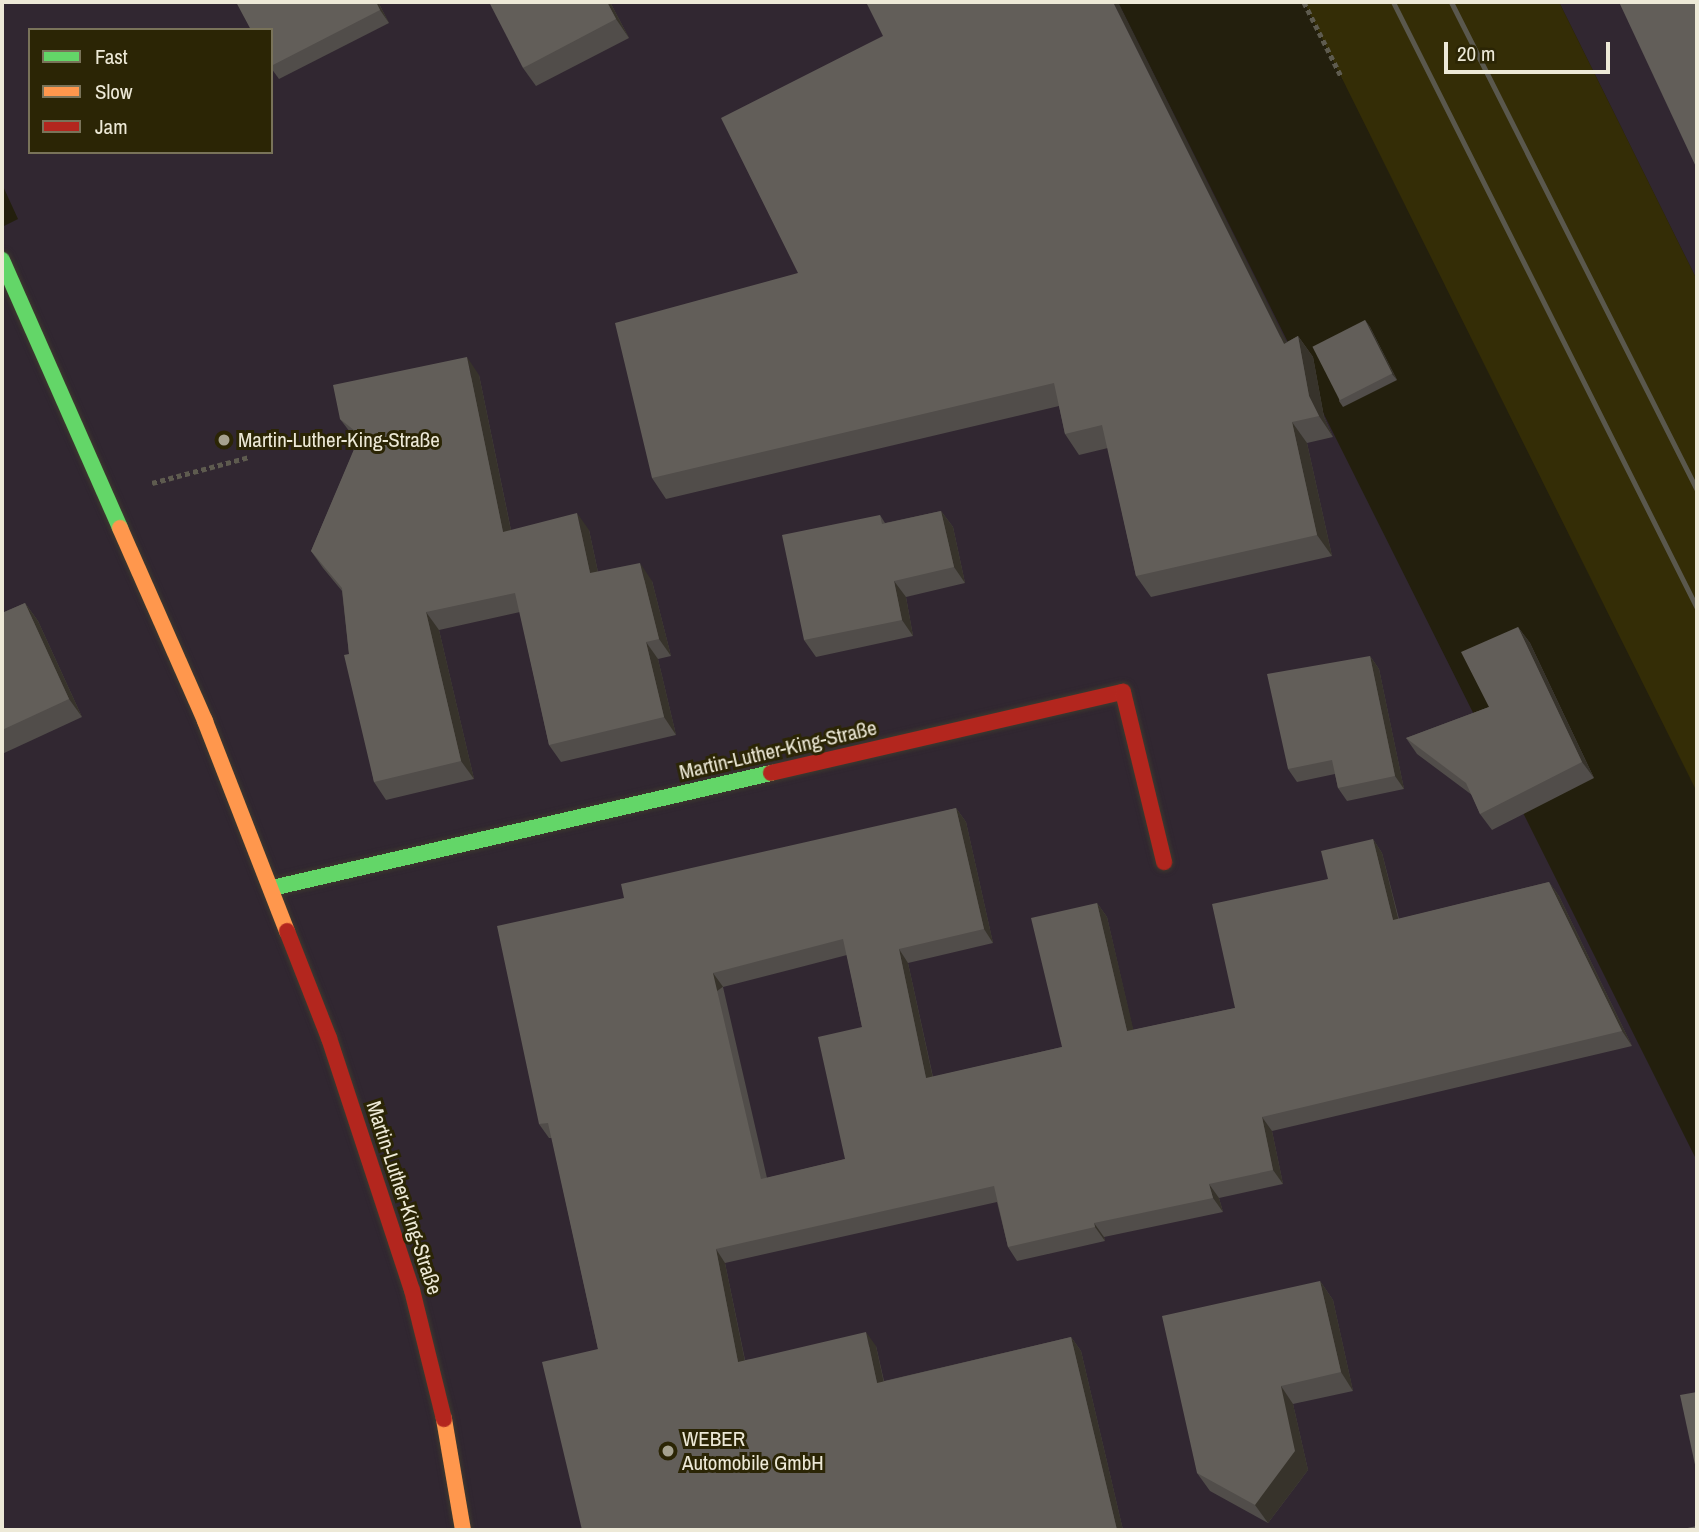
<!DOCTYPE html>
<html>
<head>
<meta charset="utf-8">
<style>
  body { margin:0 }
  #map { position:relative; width:1699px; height:1532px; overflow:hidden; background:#231f0d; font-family:"Archivo Narrow",sans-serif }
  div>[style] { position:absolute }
  .commercial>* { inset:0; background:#312731 }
  .built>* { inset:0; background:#342d06 }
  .path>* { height:4.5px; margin-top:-2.25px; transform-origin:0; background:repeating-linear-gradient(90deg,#5e5b4f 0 5px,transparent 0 8.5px) }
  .roads { filter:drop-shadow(0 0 2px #3e3a2e) drop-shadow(0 0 2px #3e3a2e) }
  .fast>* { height:16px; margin:-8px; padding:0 8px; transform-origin:8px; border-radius:8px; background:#63d668 }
  .slow>* { height:16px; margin:-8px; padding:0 8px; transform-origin:8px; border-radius:8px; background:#ff974d }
  .jam>* { height:16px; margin:-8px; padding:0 8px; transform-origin:8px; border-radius:8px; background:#b3261e }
  .rail>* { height:5px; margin:-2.5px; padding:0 2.5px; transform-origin:2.5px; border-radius:2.5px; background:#5a584d }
  .wall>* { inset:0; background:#514d4a }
  .shaded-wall>* { inset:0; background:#37332b; transform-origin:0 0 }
  .building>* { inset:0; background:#625e59; transform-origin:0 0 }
  .dots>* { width:19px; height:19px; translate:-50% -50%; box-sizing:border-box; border:4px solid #2b2505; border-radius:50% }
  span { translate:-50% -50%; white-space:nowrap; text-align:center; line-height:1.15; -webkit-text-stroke:6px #2b2505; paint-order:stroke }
  .poi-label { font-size:21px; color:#ede9d7 }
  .left { translate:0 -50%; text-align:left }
  .street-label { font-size:21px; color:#ede9d7 }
  .frame { position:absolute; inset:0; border:4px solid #ede9d7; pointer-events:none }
  .legend { position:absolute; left:28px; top:28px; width:245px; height:126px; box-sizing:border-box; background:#2b2505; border:2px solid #797359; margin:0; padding:9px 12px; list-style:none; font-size:21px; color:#ede9d7 }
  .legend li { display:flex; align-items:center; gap:14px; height:35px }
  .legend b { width:35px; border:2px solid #797359 }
  .scale { position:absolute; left:1444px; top:42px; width:166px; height:32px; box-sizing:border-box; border:4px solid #ede9d7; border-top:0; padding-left:9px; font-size:21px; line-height:24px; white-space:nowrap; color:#ede9d7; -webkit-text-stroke:5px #2b2505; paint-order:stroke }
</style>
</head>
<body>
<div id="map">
  <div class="commercial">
    <div style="clip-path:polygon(evenodd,2px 2px,1118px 2px,1697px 1161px,1697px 1530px,2px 1530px,2px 227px,18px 219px,2px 184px,2px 2px,30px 30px,271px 30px,271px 152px,30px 152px,30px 30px)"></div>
    <div style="clip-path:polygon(1559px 2px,1697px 2px,1697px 280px)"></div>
  </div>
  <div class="built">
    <div style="clip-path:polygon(1304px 2px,1559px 2px,1697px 280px,1697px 792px)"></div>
  </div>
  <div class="path">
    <div style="left:1304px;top:2px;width:85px;rotate:63.4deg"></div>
    <div style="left:152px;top:483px;width:100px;rotate:-15deg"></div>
  </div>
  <div class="roads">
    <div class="fast">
      <div style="left:2px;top:260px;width:293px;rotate:66.2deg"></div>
      <div style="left:272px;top:888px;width:512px;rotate:-12.98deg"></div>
    </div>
    <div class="slow">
      <div style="left:120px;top:528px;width:211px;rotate:66.2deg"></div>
      <div style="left:205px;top:721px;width:225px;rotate:68.7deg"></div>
      <div style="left:444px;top:1419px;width:113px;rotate:80.3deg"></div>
    </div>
    <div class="jam">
      <div style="left:771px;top:773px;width:361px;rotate:-13deg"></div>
      <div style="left:1123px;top:692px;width:175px;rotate:76.4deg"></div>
      <div style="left:287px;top:931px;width:115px;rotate:68.6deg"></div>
      <div style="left:329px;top:1038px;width:265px;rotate:71.8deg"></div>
      <div style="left:412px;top:1290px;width:133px;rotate:76.1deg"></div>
    </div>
  </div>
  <div class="rail">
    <div style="left:1393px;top:2px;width:678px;rotate:63.36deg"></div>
    <div style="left:1451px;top:2px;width:546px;rotate:63.25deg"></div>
  </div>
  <div class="wall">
    <div style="clip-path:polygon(378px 2px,389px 23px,279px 79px,271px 68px,271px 30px)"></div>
    <div style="clip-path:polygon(610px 2px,629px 38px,536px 86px,523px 68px)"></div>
    <div style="clip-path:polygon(883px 36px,1287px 342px,1298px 336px,1313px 357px,1324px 417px,1333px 437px,1307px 443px,1332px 556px,1151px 597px,1136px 576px,1108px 448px,1079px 455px,1065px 434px,1059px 406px,666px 499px,652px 478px,798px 273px)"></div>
    <div style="clip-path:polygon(1365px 320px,1370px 327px,1397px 380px,1343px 407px,1339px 401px)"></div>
    <div style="clip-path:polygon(479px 375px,511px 530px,589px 530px,598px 572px,652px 581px,671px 656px,658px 659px,676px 735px,561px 762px,549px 745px,520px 612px,439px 630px,474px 779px,386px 800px,374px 782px,349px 654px,342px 591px,323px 568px,311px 551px,358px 441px,353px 436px,340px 419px)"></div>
    <div style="clip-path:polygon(941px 511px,953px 527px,965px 583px,906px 597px,913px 636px,816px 657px,804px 640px,880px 515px,885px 523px)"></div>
    <div style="clip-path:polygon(25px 603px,38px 621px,82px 717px,2px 754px,2px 613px)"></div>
    <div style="clip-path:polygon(1518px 627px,1530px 643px,1594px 778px,1492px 830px,1480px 814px,1472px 795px,1417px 754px,1406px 738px,1489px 707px)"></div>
    <div style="clip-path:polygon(1370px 656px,1379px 669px,1404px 789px,1347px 801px,1338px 788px,1335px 774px,1297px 782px,1288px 769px)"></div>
    <div style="clip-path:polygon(evenodd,956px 808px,966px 822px,993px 943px,908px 963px,933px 1077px,1062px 1047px,1097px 903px,1107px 917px,1133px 1030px,1235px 1008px,1328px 879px,1373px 839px,1382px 853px,1399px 919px,1549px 882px,1559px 896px,1632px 1046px,1272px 1131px,1283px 1184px,1219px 1198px,1223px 1212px,1104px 1237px,1105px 1241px,1017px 1261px,1008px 1247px,997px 1202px,725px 1263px,745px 1360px,876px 1346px,884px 1381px,1071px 1337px,1081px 1351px,1123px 1530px,582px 1530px,598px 1349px,552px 1138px,549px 1138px,539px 1124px,624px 898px,956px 808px,847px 955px,862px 1027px,845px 1159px,767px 1178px,723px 987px,847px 955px)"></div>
    <div style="clip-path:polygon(1320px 1281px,1333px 1300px,1353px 1391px,1293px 1404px,1308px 1470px,1268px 1523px,1210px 1491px,1197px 1473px)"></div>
  </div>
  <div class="shaded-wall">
    <div style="clip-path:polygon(376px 2px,378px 2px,389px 23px,380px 10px)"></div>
    <div style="clip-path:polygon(607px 2px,610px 2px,629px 38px,616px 19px)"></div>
    <div style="clip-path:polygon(1113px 2px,1118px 2px,1298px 365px,1284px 344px)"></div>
    <div style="clip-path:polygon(1365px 320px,1370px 327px,1397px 380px,1392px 374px)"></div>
    <div style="clip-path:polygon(1298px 336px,1313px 357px,1324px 417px,1333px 437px,1319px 416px,1309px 396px)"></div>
    <div style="clip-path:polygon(467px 357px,479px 375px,515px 550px,503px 532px)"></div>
    <div style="clip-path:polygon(1292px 422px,1307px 443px,1332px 556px,1317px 535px)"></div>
    <div style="clip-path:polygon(941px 511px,953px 527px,965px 583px,954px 567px)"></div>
    <div style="clip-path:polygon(577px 513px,589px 530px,602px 591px,590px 573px)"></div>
    <div style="clip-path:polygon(640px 563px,652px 581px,671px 656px,659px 639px)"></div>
    <div style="clip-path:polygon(894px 581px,906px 597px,913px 636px,902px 620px)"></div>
    <div style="clip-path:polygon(25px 603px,38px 621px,82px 717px,69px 699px)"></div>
    <div style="clip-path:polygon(426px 612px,439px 630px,474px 779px,461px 761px)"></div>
    <div style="clip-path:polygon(1518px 627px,1530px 643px,1594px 778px,1582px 762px)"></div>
    <div style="clip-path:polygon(646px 642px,658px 659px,676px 735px,664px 717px)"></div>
    <div style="clip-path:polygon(1370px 656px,1379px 669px,1404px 789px,1395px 776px)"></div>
    <div style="clip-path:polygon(956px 808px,966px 822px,993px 943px,984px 929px)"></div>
    <div style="clip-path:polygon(1373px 839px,1382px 853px,1402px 934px,1393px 920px)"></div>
    <div style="clip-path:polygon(1549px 882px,1559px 896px,1632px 1046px,1622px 1031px)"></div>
    <div style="clip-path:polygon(1097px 903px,1107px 917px,1137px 1045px,1127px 1031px)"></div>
    <div style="clip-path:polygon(899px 949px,908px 963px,936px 1092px,926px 1078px)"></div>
    <div style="left:713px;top:973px;width:17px;height:212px;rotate:54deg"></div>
    <div style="clip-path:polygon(1262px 1117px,1272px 1131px,1283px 1184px,1273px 1170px)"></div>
    <div style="clip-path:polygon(1209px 1184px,1219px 1198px,1223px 1212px,1213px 1198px)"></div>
    <div style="clip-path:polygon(1094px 1223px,1104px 1237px,1105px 1241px,1095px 1227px)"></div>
    <div style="clip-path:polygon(716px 1249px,725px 1263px,748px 1376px,738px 1362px)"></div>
    <div style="clip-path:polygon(1320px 1281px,1333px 1300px,1353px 1391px,1341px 1372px)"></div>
    <div style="clip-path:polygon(866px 1332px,876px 1346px,887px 1397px,877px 1383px)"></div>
    <div style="clip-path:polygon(1071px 1337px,1081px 1351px,1123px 1530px,1117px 1530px)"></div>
    <div style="clip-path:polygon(1281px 1386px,1293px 1404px,1308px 1470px,1268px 1523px,1255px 1505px)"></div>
  </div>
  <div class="building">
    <div style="clip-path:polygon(236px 2px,376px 2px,380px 10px,271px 66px,271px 30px,251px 30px)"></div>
    <div style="clip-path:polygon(489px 2px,607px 2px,616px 19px,523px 68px)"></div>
    <div style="clip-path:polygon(866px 2px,1113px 2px,1284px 344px,1298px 336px,1309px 396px,1319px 416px,1292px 422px,1317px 535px,1136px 576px,1102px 425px,1065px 434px,1054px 383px,652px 478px,615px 323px,798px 273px,721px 118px,883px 36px)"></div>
    <div style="clip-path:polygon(1619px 2px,1697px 2px,1697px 169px)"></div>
    <div style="left:1365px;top:320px;width:60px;height:59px;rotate:63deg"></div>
    <div style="clip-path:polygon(467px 357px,503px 532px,577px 513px,590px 573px,640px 563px,659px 639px,646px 642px,664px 717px,549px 745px,515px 593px,426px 612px,461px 761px,374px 782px,344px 655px,349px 654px,342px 588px,311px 551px,360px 435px,340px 419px,333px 385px)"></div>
    <div style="clip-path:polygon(941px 511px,954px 567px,894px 581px,902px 620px,804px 640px,782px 535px,880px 515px,882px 524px)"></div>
    <div style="clip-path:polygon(25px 603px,69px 699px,2px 730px,2px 613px)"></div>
    <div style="clip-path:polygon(1518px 627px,1582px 762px,1480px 814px,1466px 783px,1406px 738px,1489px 707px,1461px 652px)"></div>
    <div style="clip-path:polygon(1370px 656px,1395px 776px,1338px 788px,1332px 760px,1288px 769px,1267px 674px)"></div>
    <div style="clip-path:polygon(evenodd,956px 808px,984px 929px,899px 949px,926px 1078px,1062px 1047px,1031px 918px,1097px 903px,1127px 1031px,1235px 1008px,1212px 904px,1328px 879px,1321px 851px,1373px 839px,1393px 920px,1549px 882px,1622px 1031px,1262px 1117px,1273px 1170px,1209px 1184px,1213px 1198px,1094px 1223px,1095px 1227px,1008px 1247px,994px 1186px,716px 1249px,738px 1362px,866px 1332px,877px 1383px,1071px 1337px,1117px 1530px,582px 1530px,542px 1362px,598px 1349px,548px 1123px,539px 1124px,497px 926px,624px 898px,621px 884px,956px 808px,843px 939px,862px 1027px,818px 1037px,845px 1159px,761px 1179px,713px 973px,843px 939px)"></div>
    <div style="clip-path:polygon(1320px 1281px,1341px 1372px,1281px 1386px,1295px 1451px,1255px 1505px,1197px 1473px,1162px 1316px)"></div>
    <div style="clip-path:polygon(1697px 1392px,1697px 1474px,1680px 1395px)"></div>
    <div style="clip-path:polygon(1697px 1526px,1697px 1530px,1678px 1530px)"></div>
  </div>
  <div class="dots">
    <div style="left:224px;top:440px;background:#a6a290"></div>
    <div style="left:668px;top:1451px;background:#a6a290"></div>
  </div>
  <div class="poi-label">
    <span class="left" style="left:238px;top:440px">Martin-Luther-King-Straße</span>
    <span class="left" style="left:682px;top:1451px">WEBER<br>Automobile GmbH</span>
  </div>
  <div class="street-label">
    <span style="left:778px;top:750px;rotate:-13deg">Martin-Luther-King-Straße</span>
    <span style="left:404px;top:1198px;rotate:72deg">Martin-Luther-King-Straße</span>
  </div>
  <div class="frame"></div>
  <ul class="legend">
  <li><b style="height:9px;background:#63d668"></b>Fast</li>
  <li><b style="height:9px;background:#ff974d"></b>Slow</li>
  <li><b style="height:9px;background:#b3261e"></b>Jam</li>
  </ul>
  <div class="scale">20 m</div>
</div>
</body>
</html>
